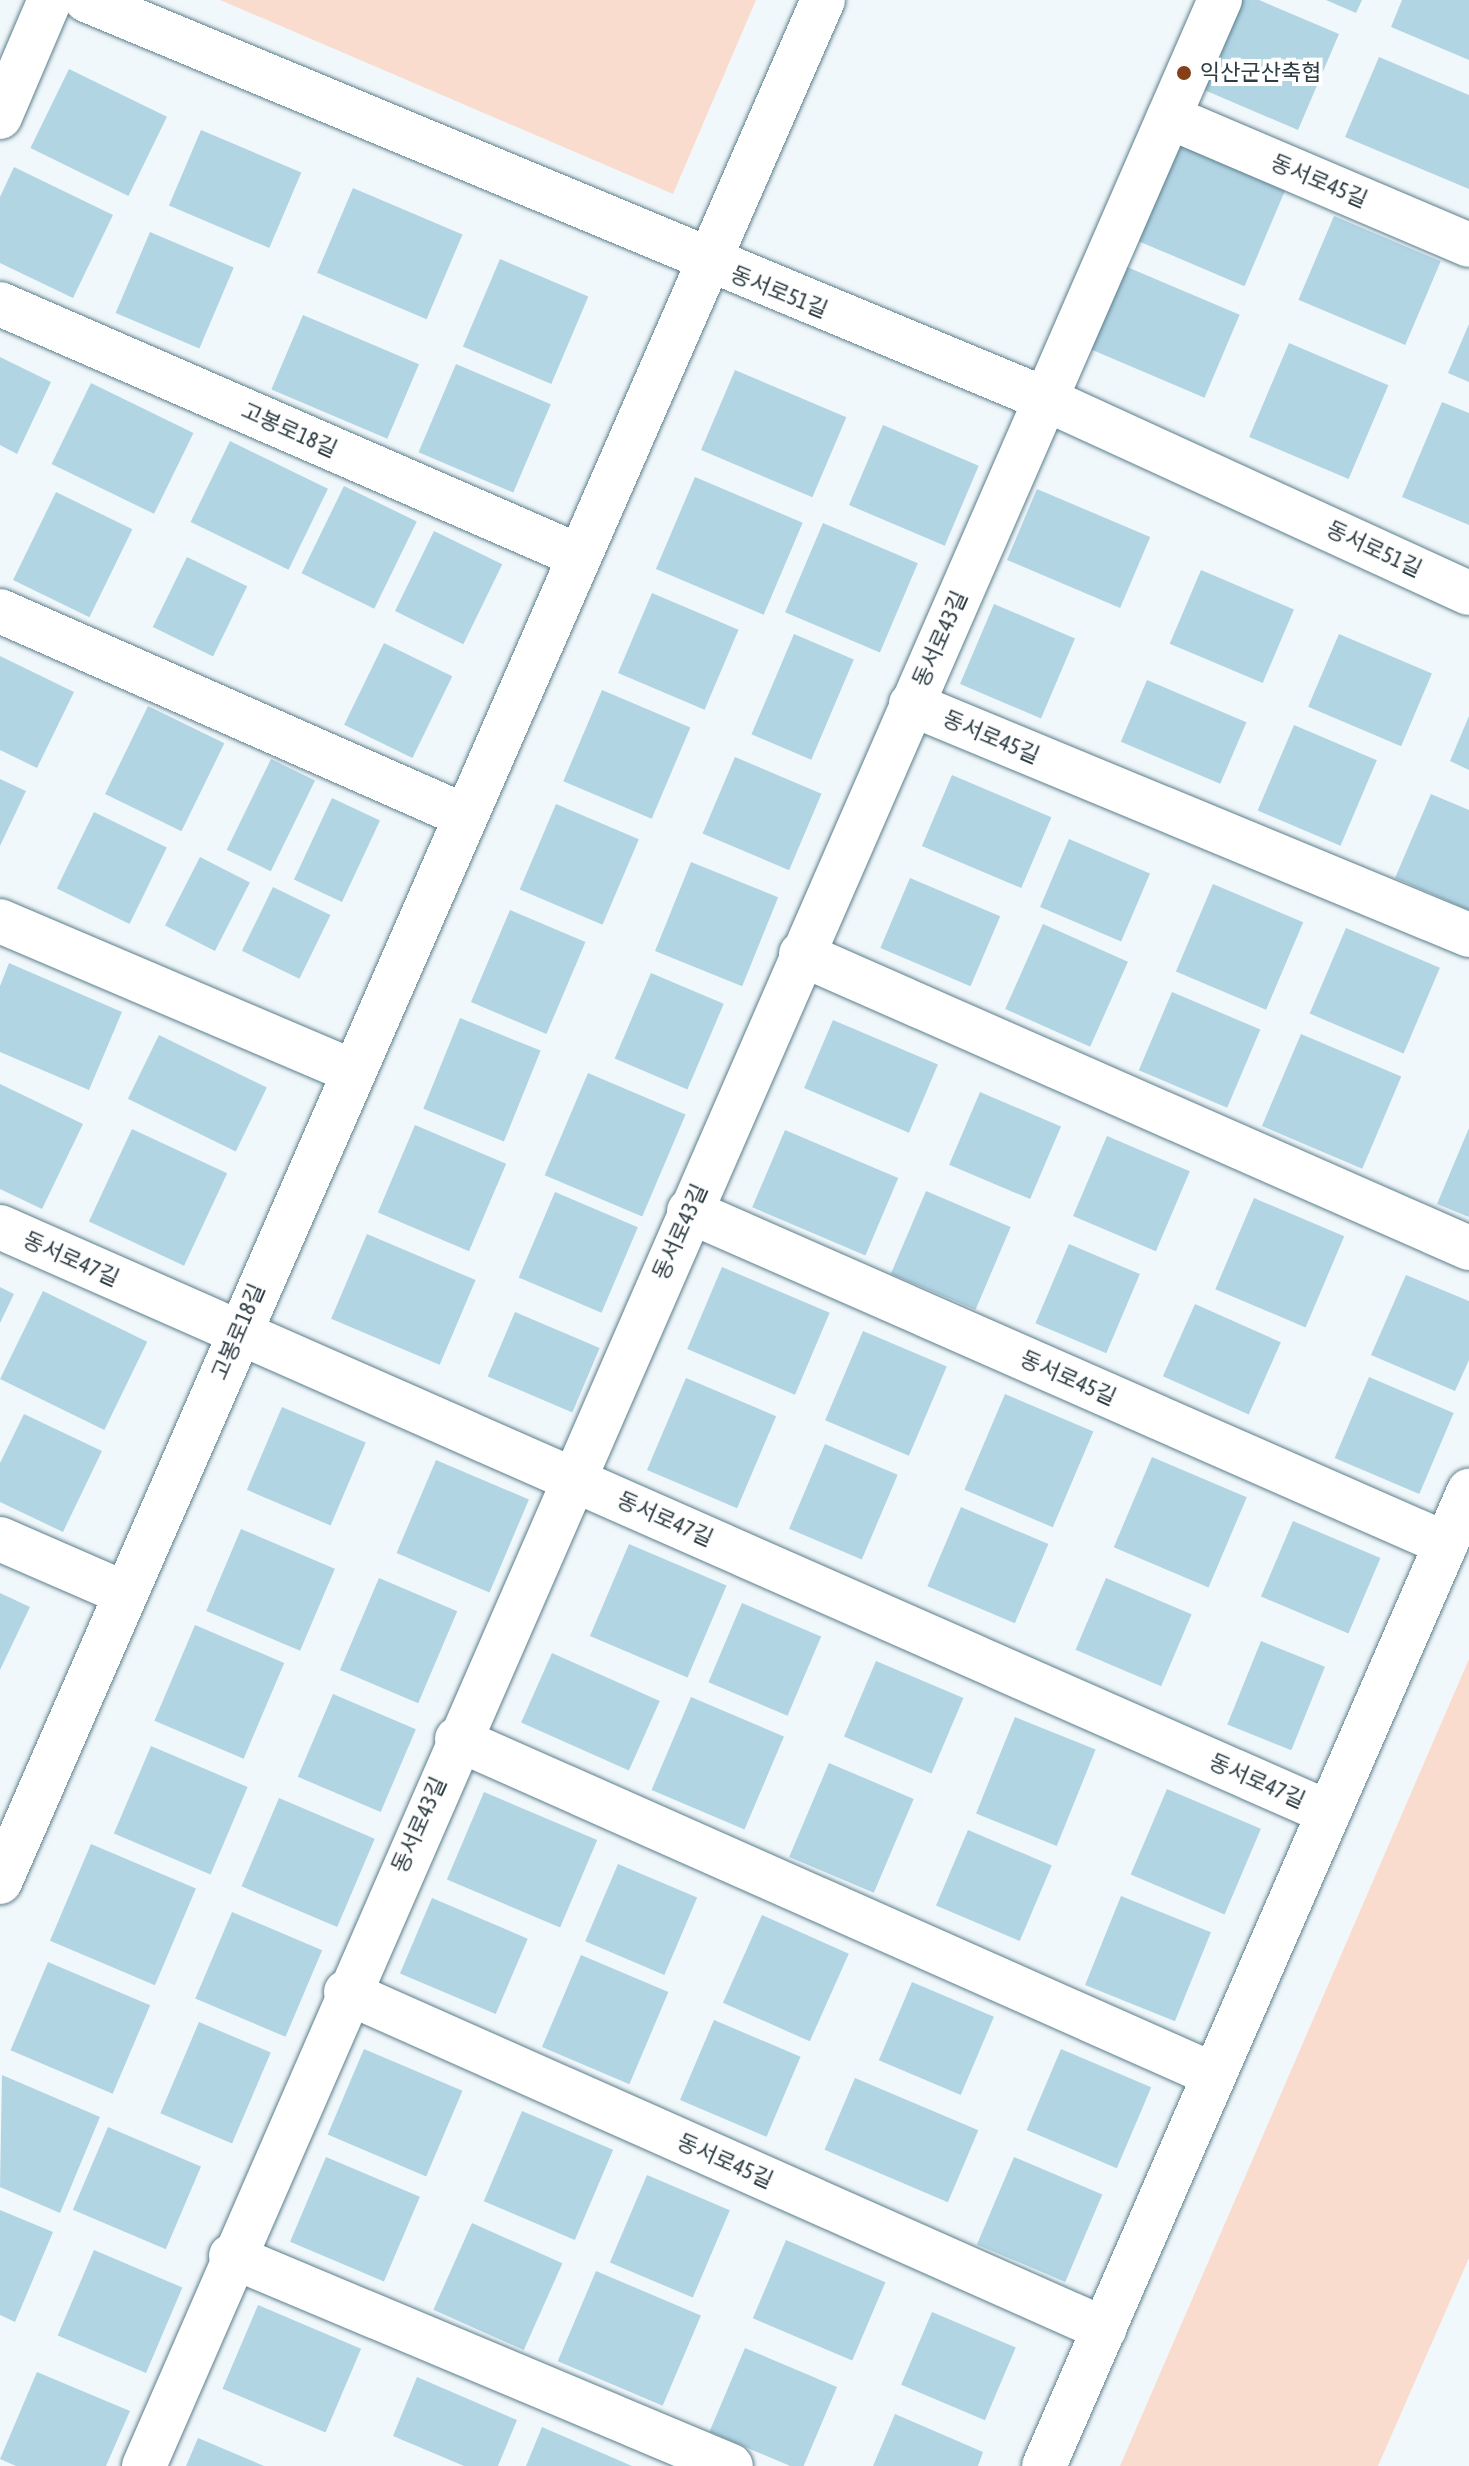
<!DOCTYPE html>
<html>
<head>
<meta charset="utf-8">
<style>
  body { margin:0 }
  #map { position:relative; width:1469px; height:2466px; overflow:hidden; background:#f1f8fb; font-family:"Asap Condensed","Noto Sans KR",sans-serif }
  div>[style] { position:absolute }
  .green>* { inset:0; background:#fadcce }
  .building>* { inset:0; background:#b2d5e4; transform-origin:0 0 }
  .roads { filter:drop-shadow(0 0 2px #5c7f8c) drop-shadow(0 0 2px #5c7f8c) }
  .street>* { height:44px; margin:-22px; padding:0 22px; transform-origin:22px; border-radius:22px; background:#fff }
  .dots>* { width:22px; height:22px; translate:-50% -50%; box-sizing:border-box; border:4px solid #fff; border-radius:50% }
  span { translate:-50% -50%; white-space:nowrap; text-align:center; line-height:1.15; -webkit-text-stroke:8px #fff; paint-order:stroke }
  .poi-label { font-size:22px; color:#2d3d43 }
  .left { translate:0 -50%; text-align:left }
  .street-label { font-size:22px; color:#2d3d43 }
</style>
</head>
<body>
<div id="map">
  <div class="green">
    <div style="clip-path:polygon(220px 0,756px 0,673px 194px)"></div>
    <div style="clip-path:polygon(1469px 1659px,1469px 2258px,1378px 2466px,1120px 2466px)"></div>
  </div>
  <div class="building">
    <div style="clip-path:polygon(1232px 0,1259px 0,1339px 34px,1298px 130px,1195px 86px)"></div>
    <div style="clip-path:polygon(1326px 0,1362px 0,1356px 13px)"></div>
    <div style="clip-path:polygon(1402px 0,1469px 0,1469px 60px,1391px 27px)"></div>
    <div style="clip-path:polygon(1379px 57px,1469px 95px,1469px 189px,1345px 137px)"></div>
    <div style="left:69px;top:69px;width:109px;height:88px;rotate:26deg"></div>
    <div style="left:201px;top:130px;width:109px;height:82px;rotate:23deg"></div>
    <div style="left:1179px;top:141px;width:117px;height:108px;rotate:23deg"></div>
    <div style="clip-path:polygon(14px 167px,113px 215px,73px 298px,0 263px,0 197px)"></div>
    <div style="left:353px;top:188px;width:119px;height:92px;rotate:23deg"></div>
    <div style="left:1334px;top:216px;width:116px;height:91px;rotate:23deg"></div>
    <div style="left:150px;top:232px;width:91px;height:88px;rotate:23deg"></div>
    <div style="left:500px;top:259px;width:96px;height:95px;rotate:23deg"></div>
    <div style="left:1120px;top:264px;width:130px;height:90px;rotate:23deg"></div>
    <div style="left:303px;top:315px;width:126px;height:81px;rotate:23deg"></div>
    <div style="clip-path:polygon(1469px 324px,1469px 382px,1448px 373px)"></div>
    <div style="left:1289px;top:343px;width:108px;height:102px;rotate:23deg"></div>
    <div style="clip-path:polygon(0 357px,51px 382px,17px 454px,0 445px)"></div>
    <div style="left:456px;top:364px;width:103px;height:96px;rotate:23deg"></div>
    <div style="left:735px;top:370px;width:121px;height:87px;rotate:23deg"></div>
    <div style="left:91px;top:383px;width:114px;height:90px;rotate:26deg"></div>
    <div style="clip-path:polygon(1442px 402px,1469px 413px,1469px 525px,1402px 497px)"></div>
    <div style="left:883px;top:425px;width:104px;height:87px;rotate:23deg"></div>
    <div style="left:230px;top:441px;width:109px;height:90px;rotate:26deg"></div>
    <div style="left:695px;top:477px;width:117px;height:100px;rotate:23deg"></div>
    <div style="left:344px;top:486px;width:81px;height:97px;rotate:26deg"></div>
    <div style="left:1037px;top:489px;width:123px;height:77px;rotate:23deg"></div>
    <div style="left:56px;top:492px;width:85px;height:98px;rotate:26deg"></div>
    <div style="left:823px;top:523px;width:103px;height:97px;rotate:23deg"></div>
    <div style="left:434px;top:531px;width:76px;height:89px;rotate:26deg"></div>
    <div style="left:187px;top:557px;width:67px;height:78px;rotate:26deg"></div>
    <div style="left:1201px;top:570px;width:101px;height:80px;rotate:23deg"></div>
    <div style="left:652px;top:593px;width:94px;height:87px;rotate:23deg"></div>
    <div style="left:994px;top:604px;width:88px;height:87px;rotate:23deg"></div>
    <div style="left:794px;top:634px;width:65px;height:109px;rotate:23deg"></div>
    <div style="left:1339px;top:634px;width:101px;height:79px;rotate:23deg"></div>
    <div style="left:384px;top:643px;width:76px;height:91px;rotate:26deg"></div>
    <div style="clip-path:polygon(0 656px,74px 692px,37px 768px,0 750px)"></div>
    <div style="left:1147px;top:680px;width:108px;height:67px;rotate:23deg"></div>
    <div style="left:602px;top:690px;width:96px;height:99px;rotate:23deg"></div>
    <div style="left:148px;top:706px;width:85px;height:98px;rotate:26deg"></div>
    <div style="clip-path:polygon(1469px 716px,1469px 770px,1450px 761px)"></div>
    <div style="left:1294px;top:725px;width:90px;height:93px;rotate:23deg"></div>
    <div style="left:735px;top:757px;width:94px;height:83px;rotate:23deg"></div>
    <div style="left:271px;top:759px;width:49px;height:101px;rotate:26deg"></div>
    <div style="left:952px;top:775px;width:108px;height:77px;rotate:23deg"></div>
    <div style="clip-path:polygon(0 779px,26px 791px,0 846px)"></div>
    <div style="clip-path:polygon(1431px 794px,1469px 810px,1469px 910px,1395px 878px)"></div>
    <div style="left:332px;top:798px;width:53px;height:90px;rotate:25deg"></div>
    <div style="left:556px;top:804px;width:90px;height:93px;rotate:23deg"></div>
    <div style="left:94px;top:812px;width:81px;height:85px;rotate:26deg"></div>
    <div style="left:1069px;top:839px;width:88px;height:74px;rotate:23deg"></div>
    <div style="left:200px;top:857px;width:56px;height:77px;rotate:27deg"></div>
    <div style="left:691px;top:862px;width:94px;height:96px;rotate:22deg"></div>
    <div style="left:910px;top:878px;width:98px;height:76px;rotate:23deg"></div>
    <div style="left:1213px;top:884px;width:98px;height:95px;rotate:23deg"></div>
    <div style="left:273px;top:887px;width:64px;height:71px;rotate:26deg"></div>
    <div style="left:510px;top:910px;width:82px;height:100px;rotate:23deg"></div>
    <div style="left:1043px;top:924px;width:93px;height:93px;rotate:24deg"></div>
    <div style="left:1346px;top:928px;width:102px;height:93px;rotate:23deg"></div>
    <div style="clip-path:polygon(9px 963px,122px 1012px,89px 1090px,0 1052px,0 986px)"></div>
    <div style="left:651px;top:973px;width:79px;height:93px;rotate:23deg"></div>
    <div style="left:1172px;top:992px;width:96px;height:85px;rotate:23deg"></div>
    <div style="left:460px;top:1018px;width:87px;height:98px;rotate:22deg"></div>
    <div style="left:833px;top:1020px;width:114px;height:74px;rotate:23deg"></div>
    <div style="left:1301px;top:1034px;width:109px;height:100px;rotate:23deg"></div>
    <div style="left:159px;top:1035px;width:120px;height:71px;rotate:26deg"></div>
    <div style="left:588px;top:1073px;width:106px;height:111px;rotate:23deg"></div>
    <div style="clip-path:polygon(0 1084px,83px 1124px,42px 1209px,0 1189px)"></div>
    <div style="left:980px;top:1092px;width:88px;height:79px;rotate:23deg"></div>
    <div style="left:415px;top:1125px;width:99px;height:95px;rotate:23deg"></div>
    <div style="clip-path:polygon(1469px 1128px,1469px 1217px,1437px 1204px)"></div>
    <div style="left:132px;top:1129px;width:105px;height:102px;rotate:25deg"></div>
    <div style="left:785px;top:1130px;width:123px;height:84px;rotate:23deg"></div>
    <div style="left:1107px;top:1136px;width:90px;height:87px;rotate:23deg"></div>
    <div style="left:926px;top:1191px;width:92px;height:90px;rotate:23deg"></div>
    <div style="left:555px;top:1192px;width:90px;height:93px;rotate:23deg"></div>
    <div style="left:1254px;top:1198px;width:98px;height:99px;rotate:23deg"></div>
    <div style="left:367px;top:1234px;width:118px;height:92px;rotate:23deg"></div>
    <div style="left:1069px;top:1244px;width:77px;height:86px;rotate:23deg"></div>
    <div style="left:722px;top:1267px;width:117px;height:89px;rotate:23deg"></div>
    <div style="clip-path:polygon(1406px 1275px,1469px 1301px,1469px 1360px,1455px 1391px,1371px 1355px)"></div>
    <div style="clip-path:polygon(0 1287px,14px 1294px,0 1323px)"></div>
    <div style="left:43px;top:1291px;width:116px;height:98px;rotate:26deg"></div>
    <div style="left:1195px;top:1304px;width:94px;height:79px;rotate:24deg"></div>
    <div style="left:515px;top:1312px;width:92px;height:70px;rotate:23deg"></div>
    <div style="left:863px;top:1331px;width:91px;height:97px;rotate:23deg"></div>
    <div style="left:1369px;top:1377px;width:92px;height:88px;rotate:23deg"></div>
    <div style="left:686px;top:1378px;width:98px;height:100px;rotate:23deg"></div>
    <div style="left:1005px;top:1394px;width:96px;height:104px;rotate:23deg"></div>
    <div style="left:282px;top:1407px;width:91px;height:90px;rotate:23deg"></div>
    <div style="clip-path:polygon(24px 1414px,102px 1451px,63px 1532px,0 1502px,0 1463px)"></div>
    <div style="left:825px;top:1444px;width:79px;height:92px;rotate:23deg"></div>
    <div style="left:1152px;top:1457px;width:103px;height:98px;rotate:23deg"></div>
    <div style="left:436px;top:1460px;width:101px;height:101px;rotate:23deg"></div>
    <div style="left:961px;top:1507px;width:95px;height:86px;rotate:23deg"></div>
    <div style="left:1293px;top:1521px;width:95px;height:82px;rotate:23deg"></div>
    <div style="left:241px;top:1529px;width:102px;height:89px;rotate:23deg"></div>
    <div style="left:629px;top:1544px;width:106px;height:100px;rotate:23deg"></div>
    <div style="left:379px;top:1578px;width:85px;height:100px;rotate:23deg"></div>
    <div style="left:1106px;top:1578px;width:93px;height:78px;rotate:23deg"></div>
    <div style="clip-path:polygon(0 1593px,30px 1607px,0 1670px)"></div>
    <div style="left:742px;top:1603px;width:86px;height:86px;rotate:23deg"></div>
    <div style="left:195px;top:1625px;width:97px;height:104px;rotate:23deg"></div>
    <div style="left:1261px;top:1641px;width:69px;height:90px;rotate:22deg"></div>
    <div style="left:552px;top:1653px;width:118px;height:76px;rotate:24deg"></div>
    <div style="left:876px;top:1661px;width:95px;height:82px;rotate:23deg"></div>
    <div style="left:333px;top:1694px;width:90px;height:90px;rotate:23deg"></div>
    <div style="left:691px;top:1697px;width:101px;height:101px;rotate:23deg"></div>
    <div style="left:1015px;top:1717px;width:87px;height:104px;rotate:22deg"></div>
    <div style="left:151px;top:1746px;width:105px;height:95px;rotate:23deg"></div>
    <div style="left:829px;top:1763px;width:92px;height:102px;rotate:23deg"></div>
    <div style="left:1167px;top:1789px;width:102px;height:93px;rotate:23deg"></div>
    <div style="left:484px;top:1792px;width:123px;height:95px;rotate:23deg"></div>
    <div style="left:279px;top:1798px;width:104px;height:96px;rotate:23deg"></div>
    <div style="left:968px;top:1830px;width:91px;height:82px;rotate:23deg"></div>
    <div style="left:91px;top:1844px;width:114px;height:105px;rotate:23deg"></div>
    <div style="left:618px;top:1864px;width:86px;height:84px;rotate:23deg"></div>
    <div style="left:1121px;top:1896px;width:97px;height:96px;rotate:22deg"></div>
    <div style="left:432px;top:1898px;width:104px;height:82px;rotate:23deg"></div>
    <div style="left:232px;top:1912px;width:98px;height:94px;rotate:23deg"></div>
    <div style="left:762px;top:1915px;width:95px;height:96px;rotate:24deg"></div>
    <div style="left:581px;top:1955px;width:95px;height:100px;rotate:23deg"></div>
    <div style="left:48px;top:1962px;width:111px;height:96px;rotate:23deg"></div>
    <div style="left:912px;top:1982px;width:89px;height:85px;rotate:23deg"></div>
    <div style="left:714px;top:2020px;width:94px;height:87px;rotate:23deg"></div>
    <div style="left:199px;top:2022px;width:78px;height:99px;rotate:23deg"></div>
    <div style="left:364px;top:2049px;width:107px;height:93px;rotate:23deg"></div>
    <div style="left:1061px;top:2049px;width:98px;height:88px;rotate:23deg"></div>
    <div style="clip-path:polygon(2px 2075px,100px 2117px,60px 2213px,0 2187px)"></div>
    <div style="left:855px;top:2078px;width:134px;height:78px;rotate:23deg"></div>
    <div style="left:522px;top:2111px;width:99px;height:98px;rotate:23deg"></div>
    <div style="left:108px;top:2127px;width:101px;height:90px;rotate:23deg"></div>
    <div style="left:326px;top:2157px;width:102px;height:92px;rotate:23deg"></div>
    <div style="left:1014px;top:2157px;width:96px;height:95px;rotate:23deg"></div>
    <div style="left:647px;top:2175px;width:90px;height:95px;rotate:23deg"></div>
    <div style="clip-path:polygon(0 2210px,53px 2232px,15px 2322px,0 2315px)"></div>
    <div style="left:472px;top:2223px;width:99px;height:95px;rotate:24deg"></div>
    <div style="left:786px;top:2240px;width:108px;height:85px;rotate:23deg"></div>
    <div style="left:94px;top:2250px;width:96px;height:93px;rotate:23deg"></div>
    <div style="left:596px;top:2271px;width:114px;height:98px;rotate:23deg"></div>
    <div style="left:258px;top:2305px;width:112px;height:91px;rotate:23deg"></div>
    <div style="left:932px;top:2312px;width:91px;height:79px;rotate:23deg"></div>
    <div style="left:745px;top:2348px;width:100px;height:91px;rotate:23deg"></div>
    <div style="clip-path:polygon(37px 2372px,130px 2411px,106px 2466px,16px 2466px,0 2459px)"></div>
    <div style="clip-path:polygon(417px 2377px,517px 2420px,498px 2466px,464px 2466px,393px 2436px)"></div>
    <div style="clip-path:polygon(895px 2414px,983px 2452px,978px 2466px,873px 2466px)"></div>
    <div style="clip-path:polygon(542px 2427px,632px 2466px,526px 2466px)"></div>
    <div style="clip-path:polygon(198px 2438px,264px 2466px,186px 2466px)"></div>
  </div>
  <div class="roads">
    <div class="street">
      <div style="left:86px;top:0;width:1039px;rotate:22.59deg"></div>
      <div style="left:1045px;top:399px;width:466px;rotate:24.6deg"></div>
      <div style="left:0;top:117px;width:127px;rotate:-66.9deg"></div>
      <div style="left:1169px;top:117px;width:326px;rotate:23.1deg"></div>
      <div style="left:0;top:304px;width:631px;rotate:23.52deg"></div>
      <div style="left:0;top:611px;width:508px;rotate:23.79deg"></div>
      <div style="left:911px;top:704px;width:604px;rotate:22.49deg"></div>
      <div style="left:0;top:921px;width:379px;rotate:23.1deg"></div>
      <div style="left:801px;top:954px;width:730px;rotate:23.76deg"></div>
      <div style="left:689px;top:1211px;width:827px;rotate:23.74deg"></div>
      <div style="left:0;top:1227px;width:1452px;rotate:23.79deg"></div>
      <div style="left:0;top:1539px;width:135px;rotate:23.5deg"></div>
      <div style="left:457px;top:1739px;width:828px;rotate:23.93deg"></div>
      <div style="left:0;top:1882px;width:2054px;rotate:-66.38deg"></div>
      <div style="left:346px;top:1992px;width:830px;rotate:23.97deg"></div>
      <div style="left:231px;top:2256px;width:542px;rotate:22.78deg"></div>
      <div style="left:144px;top:2466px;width:2691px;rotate:-66.43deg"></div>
      <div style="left:1044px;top:2466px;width:1064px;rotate:-66.45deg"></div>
    </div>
  </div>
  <div class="dots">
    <div style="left:1184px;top:73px;background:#853f19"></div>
  </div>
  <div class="poi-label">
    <span class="left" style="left:1200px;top:73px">익산군산축협</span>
  </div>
  <div class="street-label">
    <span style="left:1319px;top:181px;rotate:23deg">동서로45길</span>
    <span style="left:779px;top:292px;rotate:22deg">동서로51길</span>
    <span style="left:289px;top:430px;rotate:24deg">고봉로18길</span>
    <span style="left:1374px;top:549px;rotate:25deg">동서로51길</span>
    <span style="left:940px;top:639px;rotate:-66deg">동서로43길</span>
    <span style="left:991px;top:737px;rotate:23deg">동서로45길</span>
    <span style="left:680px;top:1232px;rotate:-66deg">동서로43길</span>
    <span style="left:71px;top:1259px;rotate:24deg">동서로47길</span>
    <span style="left:238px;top:1332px;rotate:-67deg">고봉로18길</span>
    <span style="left:1068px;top:1378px;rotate:24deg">동서로45길</span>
    <span style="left:665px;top:1519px;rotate:24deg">동서로47길</span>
    <span style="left:1257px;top:1781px;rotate:24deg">동서로47길</span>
    <span style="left:419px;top:1825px;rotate:-66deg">동서로43길</span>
    <span style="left:725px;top:2161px;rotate:24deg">동서로45길</span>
  </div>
</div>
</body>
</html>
